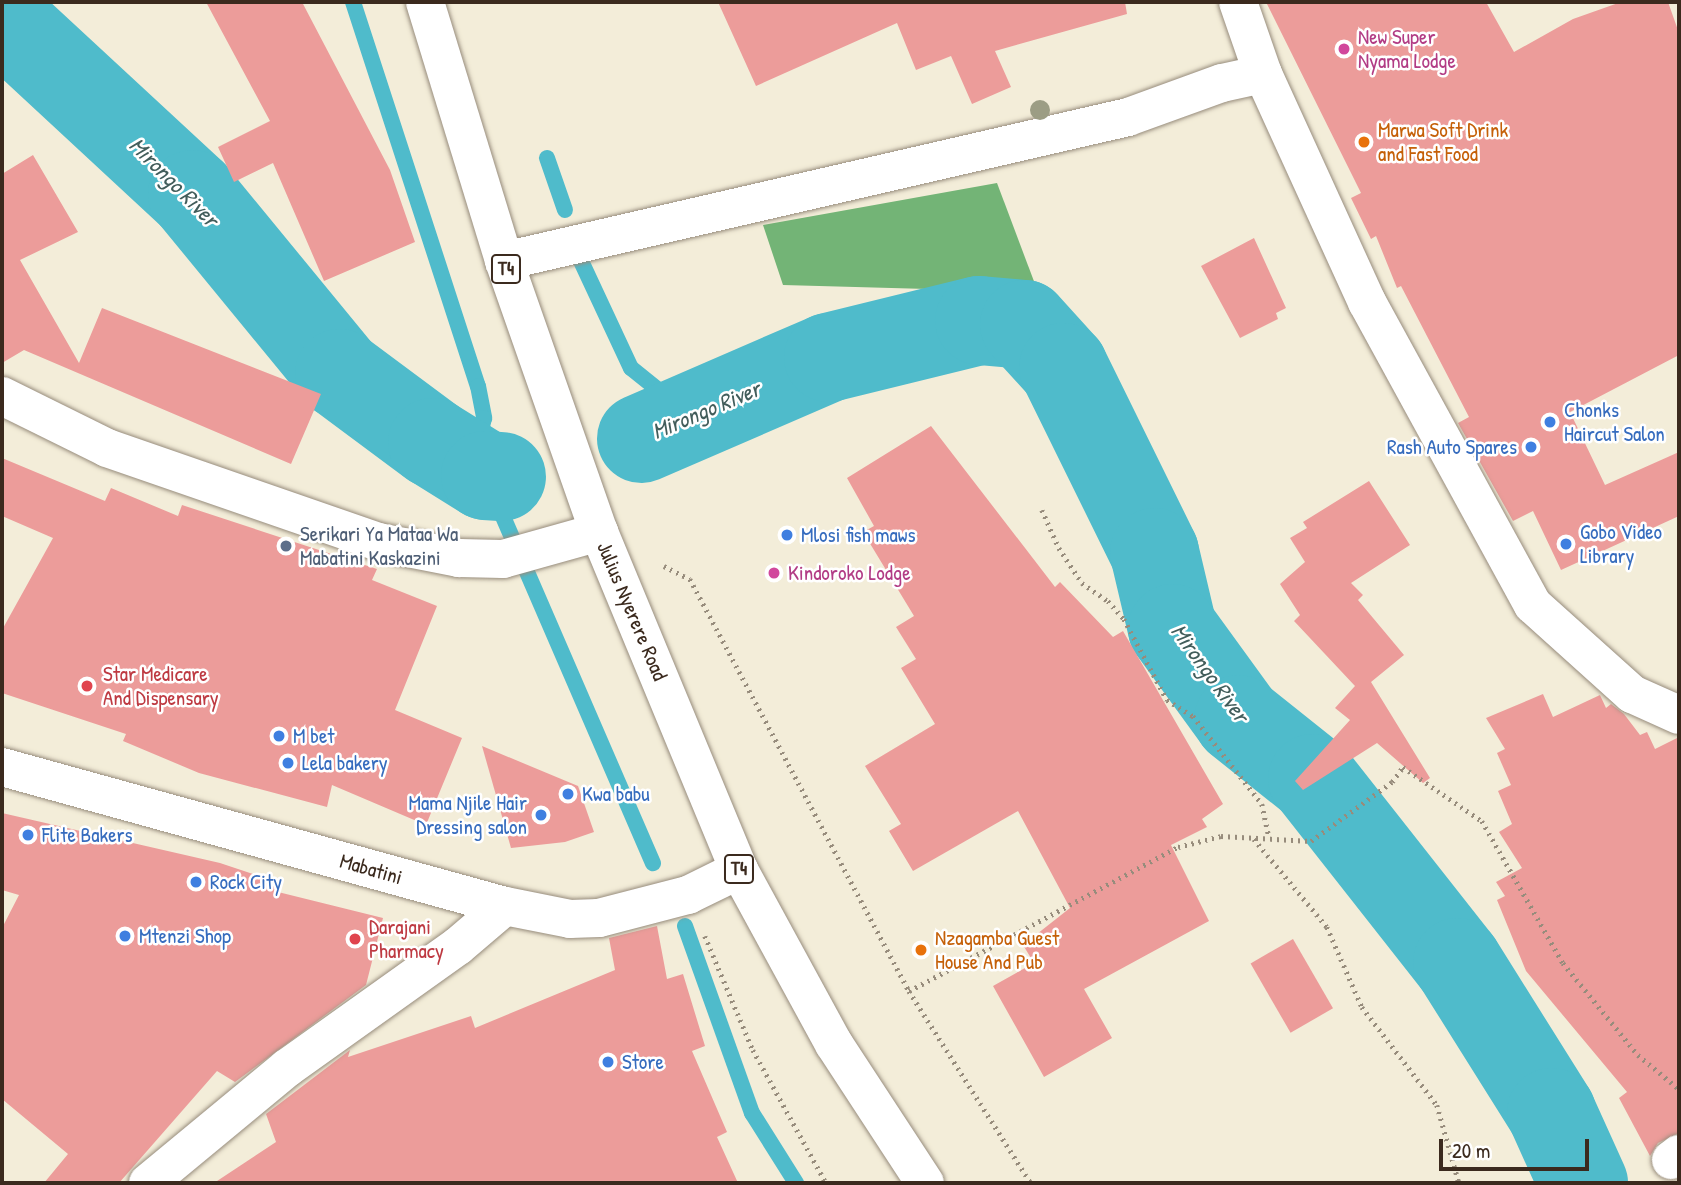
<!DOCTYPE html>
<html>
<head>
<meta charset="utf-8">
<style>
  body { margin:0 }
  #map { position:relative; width:1681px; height:1185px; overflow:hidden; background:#f3edd9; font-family:"Patrick Hand",sans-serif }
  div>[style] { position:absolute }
  .forest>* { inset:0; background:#73b476 }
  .stream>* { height:16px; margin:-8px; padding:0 8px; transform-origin:8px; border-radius:8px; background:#4fbbcb }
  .river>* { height:89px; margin:-44.5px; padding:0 44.5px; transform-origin:44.5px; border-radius:44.5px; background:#4fbbcb }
  .building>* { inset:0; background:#ec9c9a; transform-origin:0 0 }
  .path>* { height:4.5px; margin-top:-2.25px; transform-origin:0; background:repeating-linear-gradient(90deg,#978c7c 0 2px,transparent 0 7px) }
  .roads { filter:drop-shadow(0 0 2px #978c7c) drop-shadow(0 0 2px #978c7c) }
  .street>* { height:38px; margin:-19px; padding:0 19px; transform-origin:19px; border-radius:19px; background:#fff }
  .highway>* { height:38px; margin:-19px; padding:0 19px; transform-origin:19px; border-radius:19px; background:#fff }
  .trees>* { width:20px; height:20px; margin:-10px; border-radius:50%; background:#9c9d84 }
  .dots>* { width:19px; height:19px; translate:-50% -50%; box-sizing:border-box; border:4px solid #fff; border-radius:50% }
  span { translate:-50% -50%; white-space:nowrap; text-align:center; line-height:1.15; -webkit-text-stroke:5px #fff; paint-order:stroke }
  .shield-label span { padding:2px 5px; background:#fff; border:2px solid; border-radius:5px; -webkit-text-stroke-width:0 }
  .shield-label { font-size:19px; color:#3b2a1e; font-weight:700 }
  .hotel-label { font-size:21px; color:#b23c85 }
  .left { translate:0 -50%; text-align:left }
  .food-label { font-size:21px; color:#c56008 }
  .shop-label { font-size:21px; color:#366cbe }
  .right { translate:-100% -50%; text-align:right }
  .service-label { font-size:21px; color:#4e5e75 }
  .street-label { font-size:21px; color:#3b2a1e }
  .health-label { font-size:21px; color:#be3a42 }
  .water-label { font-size:23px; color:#425d5b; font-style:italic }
  .frame { position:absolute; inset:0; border:4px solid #3b2a1e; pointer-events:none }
  .scale { position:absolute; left:1439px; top:1139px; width:150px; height:32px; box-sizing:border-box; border:4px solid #3b2a1e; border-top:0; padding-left:9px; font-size:21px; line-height:24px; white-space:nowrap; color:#3b2a1e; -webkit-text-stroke:5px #fff; paint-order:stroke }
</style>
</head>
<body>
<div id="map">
  <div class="forest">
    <div style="clip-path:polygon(997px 183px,1038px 292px,783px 285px,763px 225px)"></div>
  </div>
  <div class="stream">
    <div style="left:353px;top:2px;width:404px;rotate:72deg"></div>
    <div style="left:478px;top:386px;width:33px;rotate:79deg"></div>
    <div style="left:484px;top:418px;width:23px;rotate:103deg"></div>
    <div style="left:479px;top:440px;width:24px;rotate:126deg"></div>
    <div style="left:547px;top:158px;width:55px;rotate:70.9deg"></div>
    <div style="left:581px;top:261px;width:118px;rotate:65deg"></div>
    <div style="left:631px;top:368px;width:78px;rotate:38.8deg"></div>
    <div style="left:485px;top:475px;width:423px;rotate:66.6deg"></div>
    <div style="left:685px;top:926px;width:199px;rotate:70.3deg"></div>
    <div style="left:752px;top:1113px;width:83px;rotate:57.8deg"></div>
  </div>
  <div class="river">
    <div style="left:2px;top:18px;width:259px;rotate:42.8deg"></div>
    <div style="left:192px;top:194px;width:232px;rotate:50.6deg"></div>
    <div style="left:339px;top:373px;width:116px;rotate:36.6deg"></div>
    <div style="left:432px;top:442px;width:62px;rotate:31.9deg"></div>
    <div style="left:485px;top:475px;width:16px;rotate:4deg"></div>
    <div style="left:641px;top:438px;width:204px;rotate:-23.4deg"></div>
    <div style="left:828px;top:357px;width:155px;rotate:-13.8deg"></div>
    <div style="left:979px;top:320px;width:45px;rotate:5.1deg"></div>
    <div style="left:1024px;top:324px;width:58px;rotate:47.8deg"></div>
    <div style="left:1063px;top:367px;width:206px;rotate:63.8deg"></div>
    <div style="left:1154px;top:552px;width:78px;rotate:76.7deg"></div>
    <div style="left:1172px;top:628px;width:112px;rotate:54deg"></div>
    <div style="left:1238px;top:719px;width:95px;rotate:38.6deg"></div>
    <div style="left:1312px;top:778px;width:234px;rotate:51.8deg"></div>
    <div style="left:1457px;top:962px;width:177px;rotate:57.9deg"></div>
    <div style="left:1551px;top:1112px;width:78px;rotate:65.7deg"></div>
  </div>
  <div class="building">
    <div style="clip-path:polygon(206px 2px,302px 2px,390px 170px,415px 242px,324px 281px,273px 163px,234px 182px,218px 147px,270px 121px)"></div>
    <div style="clip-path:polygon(718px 2px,1125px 2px,1127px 14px,995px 51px,1011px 87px,972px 104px,951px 56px,916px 70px,897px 23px,756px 86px)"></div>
    <div style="clip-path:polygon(1266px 2px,1486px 2px,1514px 52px,1573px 19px,1621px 2px,1668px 2px,1679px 33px,1679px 355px,1570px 412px,1605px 485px,1679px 452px,1679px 516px,1561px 570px,1533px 511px,1513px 521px,1458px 423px,1469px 417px,1401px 286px,1397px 288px,1376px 236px,1371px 239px,1351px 198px,1361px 193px)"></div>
    <div style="clip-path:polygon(33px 155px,78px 232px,20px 260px,79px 363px,102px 308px,321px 394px,291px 464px,24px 350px,2px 363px,2px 174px)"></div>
    <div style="clip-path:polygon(1254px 238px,1286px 308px,1276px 313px,1278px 319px,1240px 338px,1201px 266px)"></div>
    <div style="clip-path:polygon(931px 426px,1055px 587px,1060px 582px,1113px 637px,1123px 631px,1223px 804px,1202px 819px,1207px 827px,1171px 845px,1209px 921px,1084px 989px,1112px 1038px,1044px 1077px,993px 986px,1034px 963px,1023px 945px,1070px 908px,1018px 811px,913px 871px,889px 831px,901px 824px,865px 766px,935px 724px,901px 668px,916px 659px,896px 627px,914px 616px,863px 532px,874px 526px,847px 478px)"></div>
    <div style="clip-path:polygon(2px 458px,105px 501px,111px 488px,178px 516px,182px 505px,377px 569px,372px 580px,437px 606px,395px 710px,462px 738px,426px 825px,332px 785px,327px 807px,199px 773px,123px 741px,126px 734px,2px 693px,2px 630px,53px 538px,2px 516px)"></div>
    <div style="clip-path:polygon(1369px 481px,1410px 545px,1351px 583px,1363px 595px,1358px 600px,1404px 655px,1371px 682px,1430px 778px,1423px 783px,1377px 743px,1303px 790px,1295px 781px,1350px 720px,1335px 708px,1355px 686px,1294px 621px,1300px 615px,1280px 584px,1305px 562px,1290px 538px,1307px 528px,1303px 522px)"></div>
    <div style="clip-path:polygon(1543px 694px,1553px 717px,1600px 695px,1606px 708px,1611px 704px,1624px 714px,1640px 735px,1647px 732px,1655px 749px,1679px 737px,1679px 1133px,1658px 1143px,1650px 1156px,1619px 1098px,1627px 1092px,1526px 971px,1497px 900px,1505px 896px,1496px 882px,1522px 868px,1499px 832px,1512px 824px,1498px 791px,1511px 785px,1497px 753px,1505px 749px,1486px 718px)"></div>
    <div style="clip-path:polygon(482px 746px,578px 786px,594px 832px,565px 842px,511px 848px)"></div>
    <div style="clip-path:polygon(2px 813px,220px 863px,277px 882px,274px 891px,383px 918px,366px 985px,235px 1082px,217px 1071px,119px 1183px,44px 1183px,68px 1154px,2px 1099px,2px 928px,19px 895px,2px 890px)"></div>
    <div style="clip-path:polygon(657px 926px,667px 979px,683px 974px,705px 1046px,692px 1051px,727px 1132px,717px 1137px,738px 1183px,214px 1183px,276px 1142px,266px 1114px,350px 1050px,348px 1057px,471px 1016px,475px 1028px,615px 970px,609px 938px)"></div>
    <div style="left:1293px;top:939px;width:80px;height:49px;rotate:60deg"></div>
  </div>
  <div class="path">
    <div style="left:1042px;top:510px;width:42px;rotate:65.9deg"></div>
    <div style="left:1059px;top:548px;width:42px;rotate:56.7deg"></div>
    <div style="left:1082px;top:583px;width:32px;rotate:35deg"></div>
    <div style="left:1108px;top:601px;width:24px;rotate:48deg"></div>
    <div style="left:1124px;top:619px;width:92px;rotate:62deg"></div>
    <div style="left:1167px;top:700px;width:31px;rotate:32deg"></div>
    <div style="left:1193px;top:716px;width:112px;rotate:51.9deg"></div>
    <div style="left:1262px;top:804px;width:33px;rotate:78deg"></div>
    <div style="left:664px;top:566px;width:29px;rotate:27deg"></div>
    <div style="left:690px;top:579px;width:467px;rotate:62deg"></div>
    <div style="left:909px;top:991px;width:227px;rotate:57.6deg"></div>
    <div style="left:1254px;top:839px;width:114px;rotate:50.3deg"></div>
    <div style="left:1327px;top:927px;width:87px;rotate:66.4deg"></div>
    <div style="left:1362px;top:1007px;width:123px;rotate:52.6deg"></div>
    <div style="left:1437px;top:1105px;width:81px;rotate:74.2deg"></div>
    <div style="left:705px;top:936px;width:124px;rotate:67.2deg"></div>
    <div style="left:753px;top:1050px;width:152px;rotate:61.2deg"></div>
    <div style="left:909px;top:991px;width:305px;rotate:-28.2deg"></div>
    <div style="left:1178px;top:847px;width:44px;rotate:-14.3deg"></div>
    <div style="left:1221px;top:836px;width:90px;rotate:3.2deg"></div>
    <div style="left:1311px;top:841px;width:100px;rotate:-36.1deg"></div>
    <div style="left:1392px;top:782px;width:19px;rotate:-54deg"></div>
    <div style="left:1403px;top:767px;width:96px;rotate:34.4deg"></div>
    <div style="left:1482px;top:821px;width:163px;rotate:60.3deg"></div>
    <div style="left:1563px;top:963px;width:119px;rotate:50.8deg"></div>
    <div style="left:1638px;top:1055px;width:53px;rotate:39.7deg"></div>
  </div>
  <div class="roads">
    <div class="street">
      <div style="left:1238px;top:2px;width:76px;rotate:70.9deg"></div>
      <div style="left:1263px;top:74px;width:251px;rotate:65.5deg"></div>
      <div style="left:1367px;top:302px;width:345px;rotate:61.3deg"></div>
      <div style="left:1533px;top:605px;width:133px;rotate:42deg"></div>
      <div style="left:1632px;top:694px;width:51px;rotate:24.1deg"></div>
      <div style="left:504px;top:261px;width:640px;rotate:-12.99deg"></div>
      <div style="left:1128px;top:117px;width:100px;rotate:-19.9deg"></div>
      <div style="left:1222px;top:83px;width:42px;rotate:-12.4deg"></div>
      <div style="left:2px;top:396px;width:117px;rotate:26.3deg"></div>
      <div style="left:107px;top:448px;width:287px;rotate:19.1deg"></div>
      <div style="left:378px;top:542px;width:83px;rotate:11.2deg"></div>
      <div style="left:459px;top:558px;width:44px;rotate:1.3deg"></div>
      <div style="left:503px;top:559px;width:100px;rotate:-15.7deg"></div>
      <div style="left:2px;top:767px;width:522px;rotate:15.45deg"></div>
      <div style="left:505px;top:906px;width:66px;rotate:11.3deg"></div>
      <div style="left:570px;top:919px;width:29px;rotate:-2deg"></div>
      <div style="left:599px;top:918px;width:92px;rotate:-14.5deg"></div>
      <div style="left:688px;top:895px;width:57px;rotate:-26.1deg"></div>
      <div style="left:1671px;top:1160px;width:10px;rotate:-37deg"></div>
      <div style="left:148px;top:1183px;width:180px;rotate:-39.6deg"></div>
      <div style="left:287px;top:1068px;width:210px;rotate:-35.5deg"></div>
      <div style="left:458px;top:946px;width:62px;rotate:-40.4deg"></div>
    </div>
    <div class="highway">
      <div style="left:425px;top:2px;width:271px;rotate:73deg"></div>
      <div style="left:504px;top:261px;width:287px;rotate:70.7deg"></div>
      <div style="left:599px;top:532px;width:366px;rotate:67.5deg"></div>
      <div style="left:739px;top:870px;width:198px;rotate:61.4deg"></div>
      <div style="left:834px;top:1044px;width:166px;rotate:56.8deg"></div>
    </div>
  </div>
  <div class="trees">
    <div style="left:1040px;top:110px"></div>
  </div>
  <div class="dots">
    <div style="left:1344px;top:49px;background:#d1479c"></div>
    <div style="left:1364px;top:142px;background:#e8710a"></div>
    <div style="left:1550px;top:422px;background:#3f7fe0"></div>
    <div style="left:1531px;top:447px;background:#3f7fe0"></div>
    <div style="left:787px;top:535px;background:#3f7fe0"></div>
    <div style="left:1566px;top:544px;background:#3f7fe0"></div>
    <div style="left:286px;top:546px;background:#5c6f8a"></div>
    <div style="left:774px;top:573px;background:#d1479c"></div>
    <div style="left:87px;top:686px;background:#e0444e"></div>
    <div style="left:279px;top:736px;background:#3f7fe0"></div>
    <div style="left:288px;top:763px;background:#3f7fe0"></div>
    <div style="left:568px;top:794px;background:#3f7fe0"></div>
    <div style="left:541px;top:815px;background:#3f7fe0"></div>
    <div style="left:28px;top:835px;background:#3f7fe0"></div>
    <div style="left:196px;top:882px;background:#3f7fe0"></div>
    <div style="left:125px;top:936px;background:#3f7fe0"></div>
    <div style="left:355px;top:939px;background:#e0444e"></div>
    <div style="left:921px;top:950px;background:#e8710a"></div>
    <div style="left:608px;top:1062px;background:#3f7fe0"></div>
  </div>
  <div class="shield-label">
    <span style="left:506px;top:269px">T4</span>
    <span style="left:739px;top:869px">T4</span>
  </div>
  <div class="hotel-label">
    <span class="left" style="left:1358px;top:49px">New Super<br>Nyama Lodge</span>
    <span class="left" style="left:788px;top:573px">Kindoroko Lodge</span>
  </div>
  <div class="food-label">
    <span class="left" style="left:1378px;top:142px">Marwa Soft Drink<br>and Fast Food</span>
    <span class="left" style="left:935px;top:950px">Nzagamba Guest<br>House And Pub</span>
  </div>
  <div class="shop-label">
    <span class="left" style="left:1564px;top:422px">Chonks<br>Haircut Salon</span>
    <span class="right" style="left:1517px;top:447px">Rash Auto Spares</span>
    <span class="left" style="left:1580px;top:544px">Gobo Video<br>Library</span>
    <span class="left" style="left:801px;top:535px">Mlosi fish maws</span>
    <span class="left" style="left:293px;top:736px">M bet</span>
    <span class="left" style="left:302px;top:763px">Lela bakery</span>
    <span class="left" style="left:582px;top:794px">Kwa babu</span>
    <span class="right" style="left:527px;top:815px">Mama Njile Hair<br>Dressing salon</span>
    <span class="left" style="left:42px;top:835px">Flite Bakers</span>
    <span class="left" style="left:210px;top:882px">Rock City</span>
    <span class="left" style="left:139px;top:936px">Mtenzi Shop</span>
    <span class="left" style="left:622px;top:1062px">Store</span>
  </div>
  <div class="service-label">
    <span class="left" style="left:300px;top:546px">Serikari Ya Mataa Wa<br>Mabatini Kaskazini</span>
  </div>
  <div class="street-label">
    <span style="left:632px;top:611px;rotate:67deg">Julius Nyerere Road</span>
    <span style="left:371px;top:869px;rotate:16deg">Mabatini</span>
  </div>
  <div class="health-label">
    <span class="left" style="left:103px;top:686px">Star Medicare<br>And Dispensary</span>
    <span class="left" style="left:369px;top:939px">Darajani<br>Pharmacy</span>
  </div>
  <div class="water-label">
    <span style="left:174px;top:182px;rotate:45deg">Mirongo River</span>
    <span style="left:706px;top:410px;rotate:-23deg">Mirongo River</span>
    <span style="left:1210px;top:673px;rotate:54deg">Mirongo River</span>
  </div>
  <div class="frame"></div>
  <div class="scale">20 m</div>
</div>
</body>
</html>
